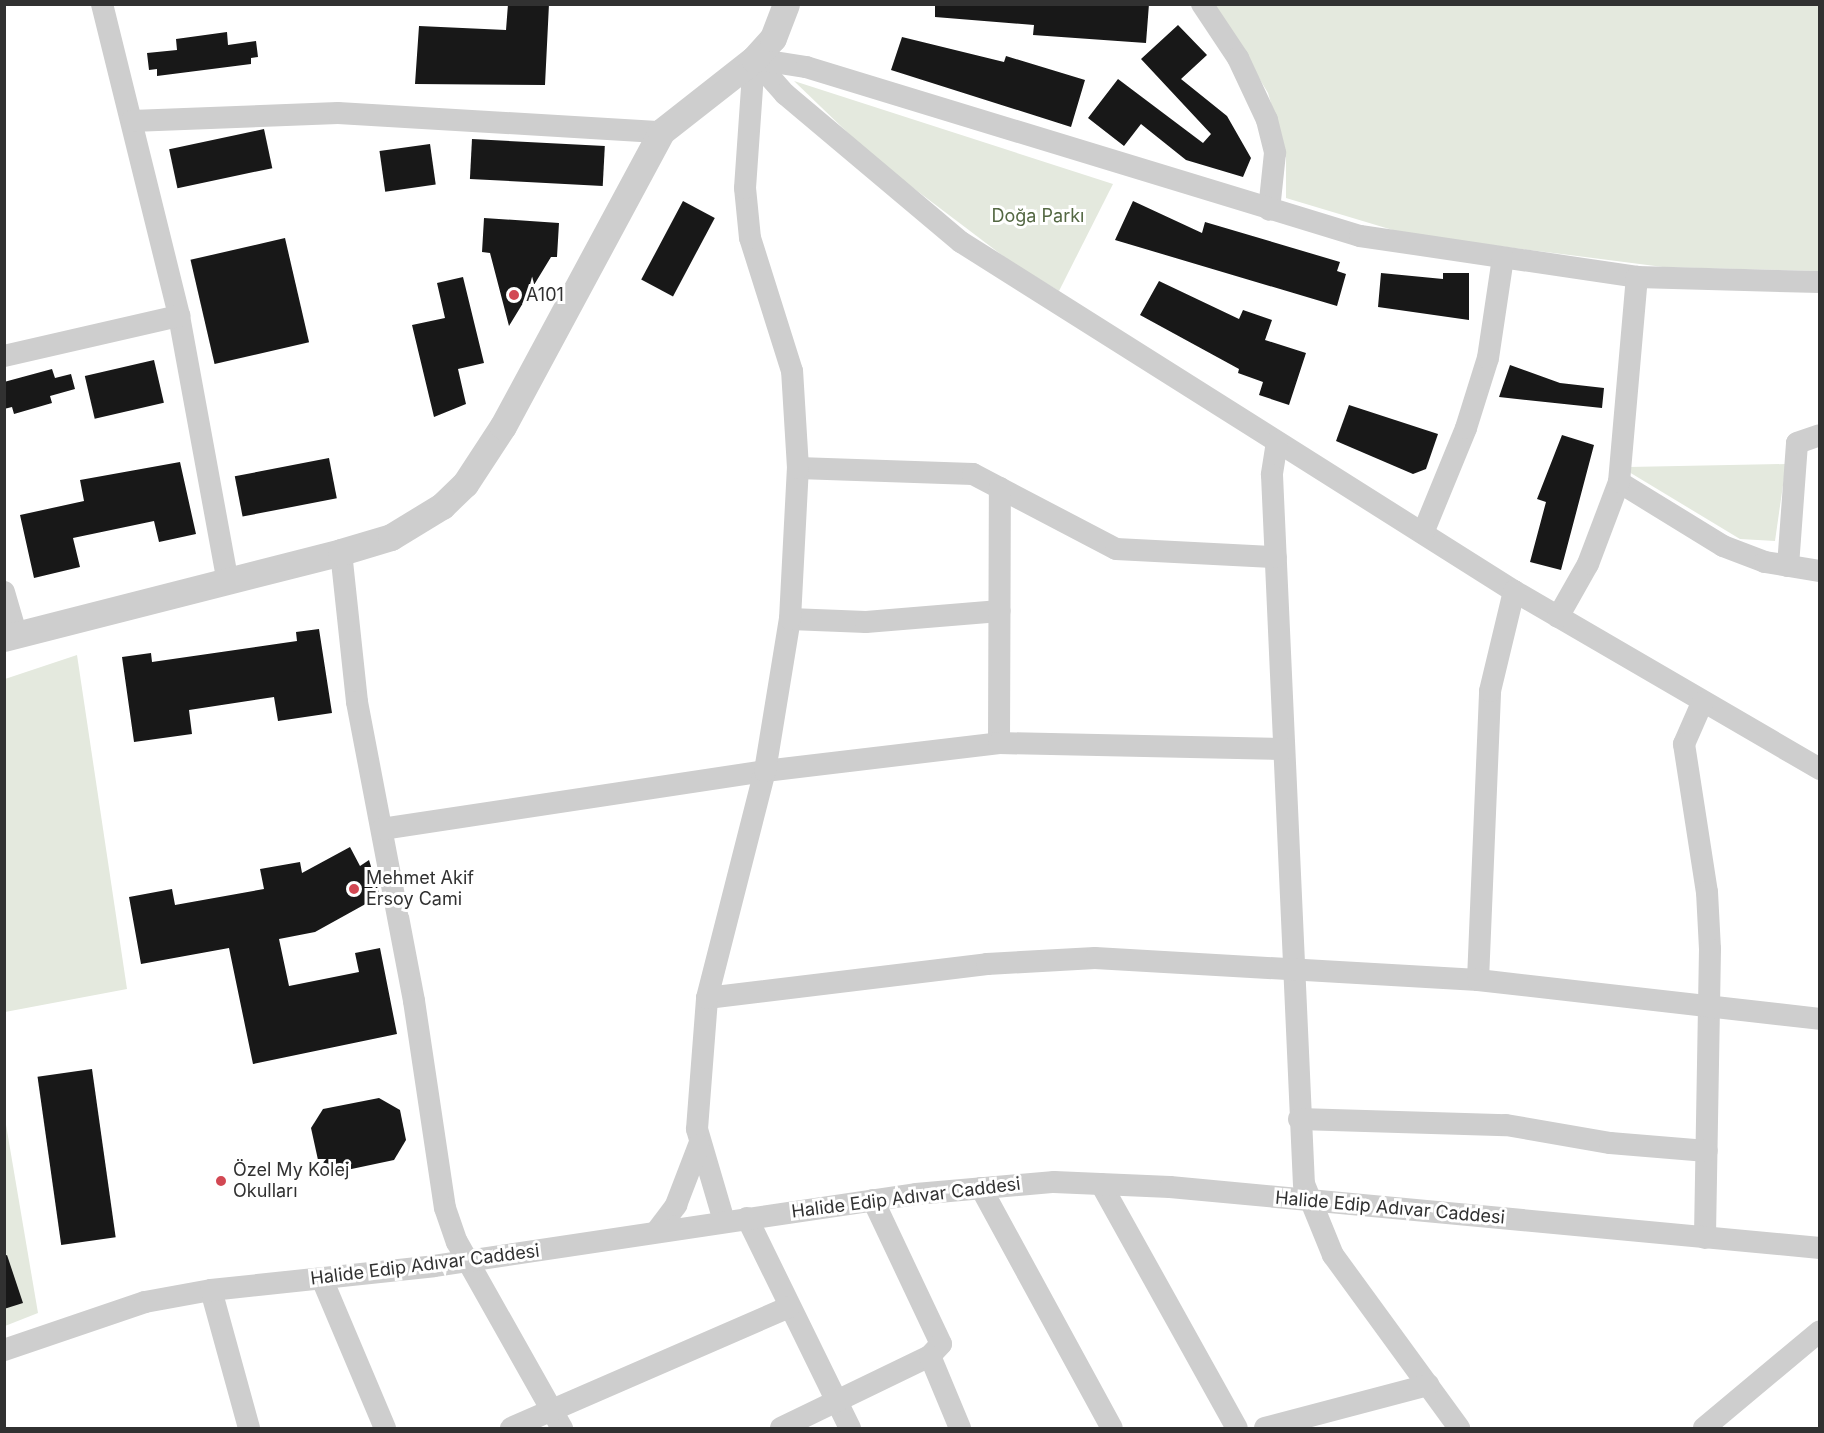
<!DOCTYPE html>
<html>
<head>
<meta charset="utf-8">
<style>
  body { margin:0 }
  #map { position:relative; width:1824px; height:1433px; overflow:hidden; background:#fff; font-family:Inter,sans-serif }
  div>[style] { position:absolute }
  .green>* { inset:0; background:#e4e9de }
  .building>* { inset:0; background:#181818; transform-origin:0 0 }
  .minor>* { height:22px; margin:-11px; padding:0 11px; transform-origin:11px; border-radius:11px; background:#cecece }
  .tertiary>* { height:27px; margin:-13.5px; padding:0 13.5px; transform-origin:13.5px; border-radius:13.5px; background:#cecece }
  .dots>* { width:16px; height:16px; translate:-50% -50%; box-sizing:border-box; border:3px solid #fff; border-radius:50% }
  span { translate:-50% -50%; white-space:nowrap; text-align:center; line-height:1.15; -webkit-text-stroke:6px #fff; paint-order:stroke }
  .park-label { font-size:18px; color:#546843 }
  .poi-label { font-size:18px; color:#313131 }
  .left { translate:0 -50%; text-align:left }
  .street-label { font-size:18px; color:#313131 }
  .frame { position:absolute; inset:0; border:6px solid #313131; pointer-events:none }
</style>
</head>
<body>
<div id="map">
  <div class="green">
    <div style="clip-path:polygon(1215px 5px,1819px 5px,1819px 271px,1663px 267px,1406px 234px,1286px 198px,1286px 155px,1268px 93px)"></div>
    <div style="clip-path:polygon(794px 81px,1113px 184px,1059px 291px,1011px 262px,875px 159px)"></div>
    <div style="clip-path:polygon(1786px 464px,1775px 541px,1740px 539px,1629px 472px,1628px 467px)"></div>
    <div style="clip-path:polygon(77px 655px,127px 989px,5px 1012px,5px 679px)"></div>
    <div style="clip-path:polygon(4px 1113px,38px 1313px,5px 1326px,4px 1326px)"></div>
  </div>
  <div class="building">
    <div style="clip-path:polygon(508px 4px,549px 4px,545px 85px,415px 84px,419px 26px,506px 30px)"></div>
    <div style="clip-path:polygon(935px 4px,1149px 4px,1146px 43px,1033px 35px,1034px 25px,935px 17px)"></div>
    <div style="clip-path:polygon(1178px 25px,1207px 55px,1181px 79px,1227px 116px,1251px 158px,1243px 177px,1186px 160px,1141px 124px,1124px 146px,1088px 118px,1118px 79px,1203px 143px,1211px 134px,1141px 59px)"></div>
    <div style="clip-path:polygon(227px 32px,228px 45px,256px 41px,258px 57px,251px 58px,251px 64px,157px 76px,157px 69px,149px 70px,147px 53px,177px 50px,176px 39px)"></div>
    <div style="clip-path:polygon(902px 37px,1004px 62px,1006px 56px,1085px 80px,1071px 127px,891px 70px)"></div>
    <div style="left:264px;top:129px;width:40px;height:97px;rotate:78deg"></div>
    <div style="left:472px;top:139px;width:133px;height:40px;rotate:3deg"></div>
    <div style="left:430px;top:144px;width:41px;height:51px;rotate:82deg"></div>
    <div style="left:683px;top:201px;width:36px;height:89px;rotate:28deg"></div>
    <div style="clip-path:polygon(1133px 201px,1202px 233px,1205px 222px,1340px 262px,1337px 271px,1346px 274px,1337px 306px,1115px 240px)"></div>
    <div style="clip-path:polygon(484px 218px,559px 223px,557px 257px,551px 257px,509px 326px,490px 253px,482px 252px)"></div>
    <div style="left:285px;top:238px;width:107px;height:97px;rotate:77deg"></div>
    <div style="clip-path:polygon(1381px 273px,1443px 279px,1443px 273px,1469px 273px,1469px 320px,1378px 307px)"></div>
    <div style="clip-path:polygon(463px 277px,484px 363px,458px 369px,466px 404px,434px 417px,412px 325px,445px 318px,437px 283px)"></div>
    <div style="clip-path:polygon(1159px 281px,1239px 319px,1243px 310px,1272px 320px,1265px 340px,1306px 353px,1289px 405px,1259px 395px,1263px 382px,1238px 373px,1239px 369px,1140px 315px)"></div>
    <div style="left:154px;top:360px;width:44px;height:71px;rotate:77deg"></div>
    <div style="clip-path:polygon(1510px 365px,1560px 383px,1604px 388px,1602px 408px,1499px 397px)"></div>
    <div style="clip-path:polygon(52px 369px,55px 378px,71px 374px,75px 389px,50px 396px,52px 403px,14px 414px,12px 407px,4px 409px,4px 382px)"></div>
    <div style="clip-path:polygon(1349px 405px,1438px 434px,1426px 469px,1413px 474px,1336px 441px)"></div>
    <div style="clip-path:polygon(1562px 435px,1594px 445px,1561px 570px,1530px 562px,1546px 502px,1537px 499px)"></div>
    <div style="left:329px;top:458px;width:41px;height:96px;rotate:79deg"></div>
    <div style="clip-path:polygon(180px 462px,196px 534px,159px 542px,154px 521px,73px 538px,80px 567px,34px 578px,20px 515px,84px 501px,80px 480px)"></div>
    <div style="clip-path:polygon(319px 629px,332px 713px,278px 721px,274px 697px,189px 710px,192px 734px,134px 742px,122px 657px,151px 653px,152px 662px,297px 641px,296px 632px)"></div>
    <div style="clip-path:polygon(350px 847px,360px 866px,369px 860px,380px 896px,315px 932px,279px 939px,289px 986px,359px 972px,355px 953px,380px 948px,397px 1034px,253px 1064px,229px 948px,141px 964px,129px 897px,172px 889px,175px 905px,264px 889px,260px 869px,300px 862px,302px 873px)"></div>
    <div style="left:92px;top:1069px;width:170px;height:55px;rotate:82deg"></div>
    <div style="clip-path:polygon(379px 1098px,400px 1110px,406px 1140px,394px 1160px,342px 1171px,318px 1160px,311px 1128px,323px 1109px)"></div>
    <div style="clip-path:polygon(7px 1255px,23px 1303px,4px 1309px,4px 1256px)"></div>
  </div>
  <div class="minor">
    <div style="left:102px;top:4px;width:321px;rotate:76.1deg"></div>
    <div style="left:179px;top:316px;width:270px;rotate:79.6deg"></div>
    <div style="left:1202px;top:4px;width:65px;rotate:56.3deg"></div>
    <div style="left:1238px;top:58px;width:68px;rotate:64.9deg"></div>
    <div style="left:1267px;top:120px;width:34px;rotate:76deg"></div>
    <div style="left:1275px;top:153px;width:57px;rotate:96deg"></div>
    <div style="left:754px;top:59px;width:47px;rotate:48.5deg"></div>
    <div style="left:785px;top:94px;width:230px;rotate:40.1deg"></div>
    <div style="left:961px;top:242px;width:654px;rotate:32.26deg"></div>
    <div style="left:1514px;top:591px;width:354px;rotate:30.2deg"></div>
    <div style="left:754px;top:59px;width:53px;rotate:8.7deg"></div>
    <div style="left:806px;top:67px;width:579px;rotate:16.96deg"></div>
    <div style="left:1360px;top:236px;width:280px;rotate:8.4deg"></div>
    <div style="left:1637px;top:277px;width:183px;rotate:1.6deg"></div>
    <div style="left:132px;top:121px;width:206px;rotate:-2.2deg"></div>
    <div style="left:338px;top:113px;width:324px;rotate:3.4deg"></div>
    <div style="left:4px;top:356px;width:180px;rotate:-12.9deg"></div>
    <div style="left:1277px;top:442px;width:33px;rotate:99deg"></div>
    <div style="left:1272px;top:475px;width:710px;rotate:87.42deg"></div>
    <div style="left:1304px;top:1184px;width:77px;rotate:67.8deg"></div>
    <div style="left:1333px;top:1255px;width:214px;rotate:53.9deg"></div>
    <div style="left:798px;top:468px;width:175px;rotate:2deg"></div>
    <div style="left:973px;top:474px;width:161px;rotate:27.7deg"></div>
    <div style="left:1116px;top:549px;width:160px;rotate:2.9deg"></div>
    <div style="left:1619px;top:482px;width:122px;rotate:31.6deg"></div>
    <div style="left:1723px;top:546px;width:45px;rotate:20.9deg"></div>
    <div style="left:1765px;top:562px;width:56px;rotate:9.3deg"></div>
    <div style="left:1423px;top:533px;width:113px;rotate:-67.7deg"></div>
    <div style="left:1466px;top:428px;width:73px;rotate:-72.6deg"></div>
    <div style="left:1488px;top:358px;width:101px;rotate:-81.5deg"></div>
    <div style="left:341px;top:552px;width:151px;rotate:83.9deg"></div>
    <div style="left:357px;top:702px;width:304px;rotate:79.2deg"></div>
    <div style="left:414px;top:1001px;width:209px;rotate:81.5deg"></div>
    <div style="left:445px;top:1208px;width:36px;rotate:71deg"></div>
    <div style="left:457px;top:1242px;width:214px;rotate:60.6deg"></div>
    <div style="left:1788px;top:566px;width:123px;rotate:-85.8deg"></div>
    <div style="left:1797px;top:443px;width:24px;rotate:-19deg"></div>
    <div style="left:4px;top:592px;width:43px;rotate:73.7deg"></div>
    <div style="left:1558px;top:617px;width:61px;rotate:-60.5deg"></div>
    <div style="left:1588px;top:564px;width:88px;rotate:-69.3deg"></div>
    <div style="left:1619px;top:482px;width:206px;rotate:-85deg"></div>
    <div style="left:790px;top:619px;width:76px;rotate:2.3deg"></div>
    <div style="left:866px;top:622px;width:134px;rotate:-4.7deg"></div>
    <div style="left:1702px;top:703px;width:45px;rotate:113.7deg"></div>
    <div style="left:1684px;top:744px;width:150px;rotate:81.2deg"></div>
    <div style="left:1707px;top:892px;width:57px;rotate:87deg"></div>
    <div style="left:1710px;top:949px;width:289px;rotate:91deg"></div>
    <div style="left:999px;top:743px;width:255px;rotate:-89.8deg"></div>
    <div style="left:382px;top:829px;width:387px;rotate:-8.6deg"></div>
    <div style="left:765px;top:771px;width:236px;rotate:-6.8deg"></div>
    <div style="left:999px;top:743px;width:285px;rotate:1.2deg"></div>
    <div style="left:1478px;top:980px;width:289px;rotate:-87.6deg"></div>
    <div style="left:1490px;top:691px;width:103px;rotate:-76.5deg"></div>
    <div style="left:707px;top:998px;width:282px;rotate:-6.9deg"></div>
    <div style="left:987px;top:964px;width:108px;rotate:-3.2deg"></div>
    <div style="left:1095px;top:958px;width:384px;rotate:3.3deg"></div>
    <div style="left:1478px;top:980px;width:344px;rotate:6.5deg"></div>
    <div style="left:1299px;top:1119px;width:207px;rotate:1.7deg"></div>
    <div style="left:1506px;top:1125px;width:106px;rotate:9.8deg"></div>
    <div style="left:1610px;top:1143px;width:97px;rotate:4.7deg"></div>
    <div style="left:1101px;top:1184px;width:279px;rotate:60.9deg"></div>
    <div style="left:981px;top:1188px;width:273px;rotate:61.4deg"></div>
    <div style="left:873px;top:1200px;width:159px;rotate:64.7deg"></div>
    <div style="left:941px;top:1344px;width:16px;rotate:133deg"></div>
    <div style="left:747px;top:1218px;width:234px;rotate:63.9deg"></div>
    <div style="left:724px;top:1221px;width:96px;rotate:-106.4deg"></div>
    <div style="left:697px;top:1129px;width:131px;rotate:-85.6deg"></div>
    <div style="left:707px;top:998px;width:234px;rotate:-75.7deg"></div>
    <div style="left:765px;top:771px;width:154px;rotate:-80.7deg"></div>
    <div style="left:790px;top:619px;width:151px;rotate:-87deg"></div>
    <div style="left:798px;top:468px;width:97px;rotate:-93.5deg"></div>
    <div style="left:792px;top:371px;width:139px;rotate:-107.5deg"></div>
    <div style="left:750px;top:238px;width:50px;rotate:-95.7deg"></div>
    <div style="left:745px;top:188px;width:129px;rotate:-86deg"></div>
    <div style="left:656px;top:1232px;width:34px;rotate:-53deg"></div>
    <div style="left:676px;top:1205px;width:64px;rotate:-69deg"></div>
    <div style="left:322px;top:1279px;width:162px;rotate:67.1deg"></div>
    <div style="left:211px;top:1290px;width:143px;rotate:74.6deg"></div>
    <div style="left:4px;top:1350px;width:149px;rotate:-18.8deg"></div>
    <div style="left:145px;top:1302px;width:67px;rotate:-10.3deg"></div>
    <div style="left:211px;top:1290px;width:224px;rotate:-6.1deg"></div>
    <div style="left:434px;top:1266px;width:487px;rotate:-8.5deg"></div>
    <div style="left:916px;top:1194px;width:139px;rotate:-5deg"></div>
    <div style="left:1054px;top:1182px;width:116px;rotate:2.5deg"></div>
    <div style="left:1170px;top:1187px;width:653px;rotate:5.36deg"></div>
    <div style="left:511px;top:1428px;width:303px;rotate:-23.5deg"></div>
    <div style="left:781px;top:1428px;width:165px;rotate:-25.8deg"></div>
    <div style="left:930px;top:1356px;width:78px;rotate:67.4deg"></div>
    <div style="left:1265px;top:1428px;width:169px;rotate:-14.8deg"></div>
    <div style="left:1704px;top:1428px;width:151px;rotate:-39.9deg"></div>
  </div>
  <div class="tertiary">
    <div style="left:4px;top:638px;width:348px;rotate:-14.3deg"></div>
    <div style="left:341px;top:552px;width:52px;rotate:-16.7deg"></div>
    <div style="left:391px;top:537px;width:60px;rotate:-31.3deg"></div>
    <div style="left:442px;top:506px;width:32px;rotate:-44deg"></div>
    <div style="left:465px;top:484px;width:69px;rotate:-56.8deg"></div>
    <div style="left:503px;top:426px;width:334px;rotate:-61.7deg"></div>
    <div style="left:661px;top:132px;width:118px;rotate:-38.1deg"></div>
    <div style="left:754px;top:59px;width:28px;rotate:-48deg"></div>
    <div style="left:773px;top:38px;width:36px;rotate:-69deg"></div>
  </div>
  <div class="dots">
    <div style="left:514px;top:295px;background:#d24853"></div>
    <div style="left:354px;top:889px;background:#d24853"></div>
    <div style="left:221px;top:1181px;background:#d24853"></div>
  </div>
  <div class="park-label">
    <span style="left:1038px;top:216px">Doğa Parkı</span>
  </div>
  <div class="poi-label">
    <span class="left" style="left:526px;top:295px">A101</span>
    <span class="left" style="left:366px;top:889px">Mehmet Akif<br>Ersoy Cami</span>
    <span class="left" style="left:233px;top:1181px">Özel My Kolej<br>Okulları</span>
  </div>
  <div class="street-label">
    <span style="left:906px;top:1198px;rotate:-7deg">Halide Edip Adıvar Caddesi</span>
    <span style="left:1390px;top:1208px;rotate:5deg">Halide Edip Adıvar Caddesi</span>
    <span style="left:425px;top:1265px;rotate:-7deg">Halide Edip Adıvar Caddesi</span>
  </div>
  <div class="frame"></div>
</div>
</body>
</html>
